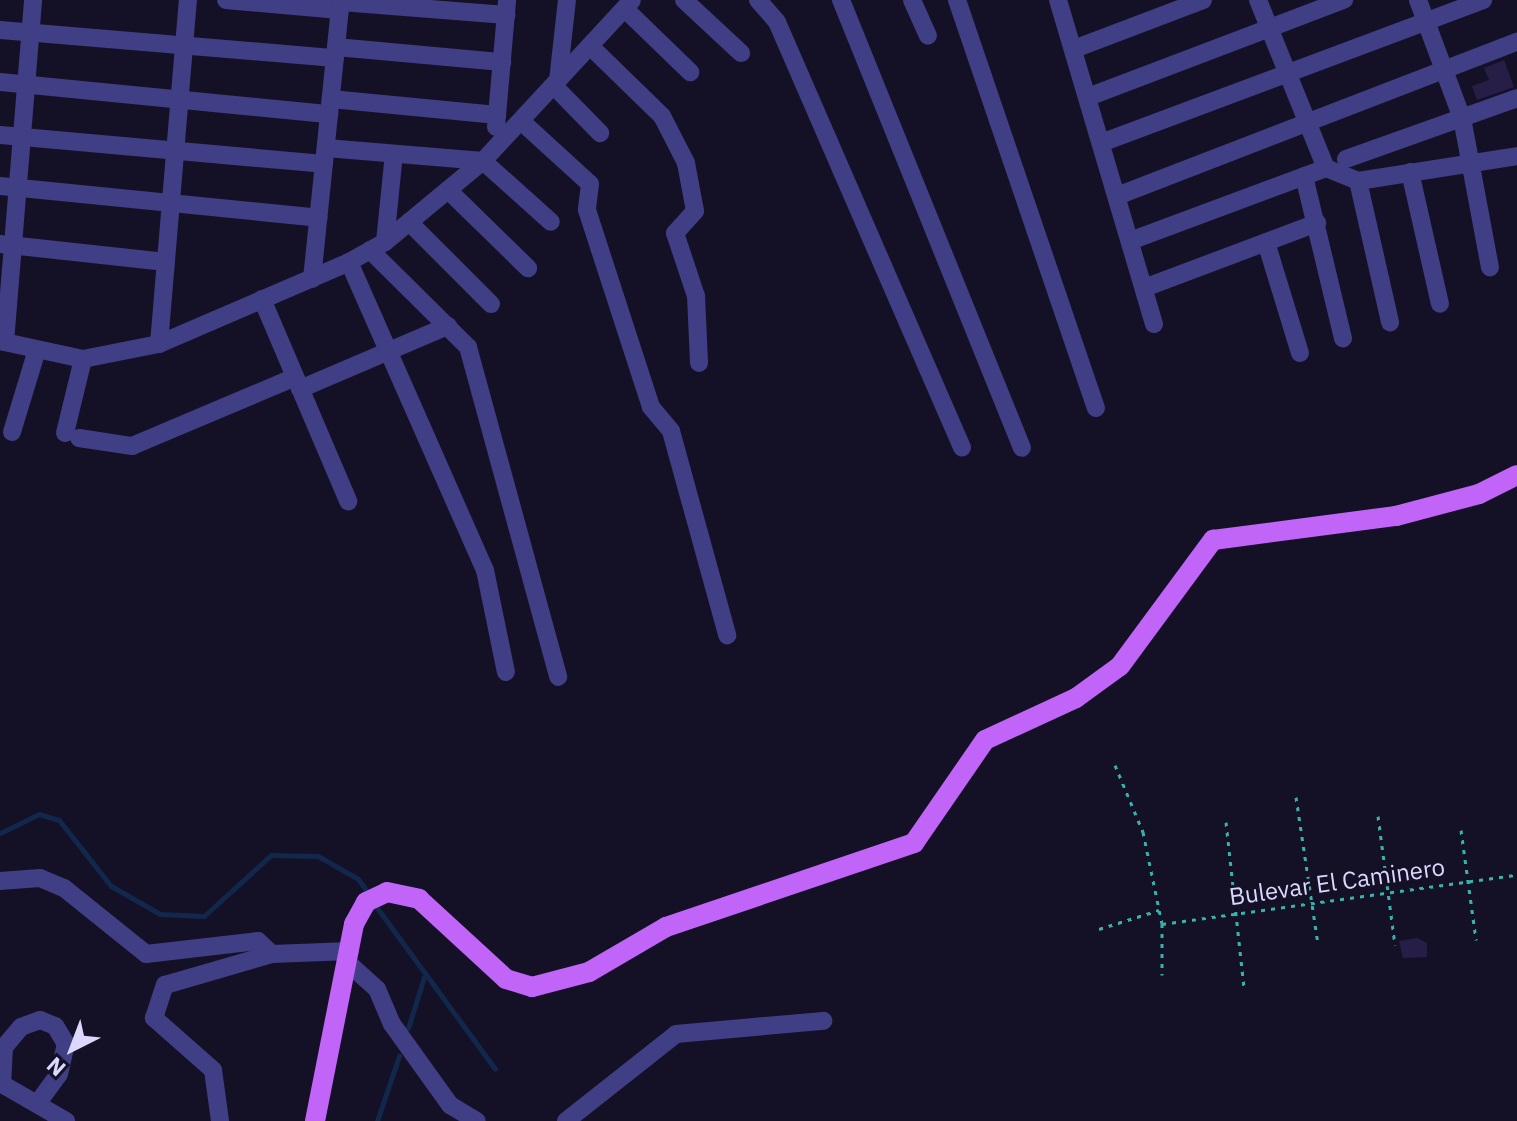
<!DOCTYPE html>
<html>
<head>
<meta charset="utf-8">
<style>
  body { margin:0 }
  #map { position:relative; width:1517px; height:1121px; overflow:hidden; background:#141127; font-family:"IBM Plex Sans",sans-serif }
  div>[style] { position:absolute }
  .stream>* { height:5px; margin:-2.5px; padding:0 2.5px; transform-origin:2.5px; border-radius:2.5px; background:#11274b }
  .building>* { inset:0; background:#261e47 }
  .path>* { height:3px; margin-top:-1.5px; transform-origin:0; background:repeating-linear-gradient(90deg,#35b4ac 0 4px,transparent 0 10px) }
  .minor>* { height:18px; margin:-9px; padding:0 9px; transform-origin:9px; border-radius:9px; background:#403e84 }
  .major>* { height:20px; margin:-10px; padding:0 10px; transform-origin:10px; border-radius:10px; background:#c164f8 }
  span { translate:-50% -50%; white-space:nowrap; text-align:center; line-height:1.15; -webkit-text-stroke:6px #141127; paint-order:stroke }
  .street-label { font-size:24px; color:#dcd8fd }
  .north { position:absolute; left:32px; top:1009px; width:80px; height:80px; -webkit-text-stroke:6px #141127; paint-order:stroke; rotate:222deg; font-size:22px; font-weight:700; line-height:32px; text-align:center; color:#dcd8fd }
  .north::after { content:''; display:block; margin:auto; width:28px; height:36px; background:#dcd8fd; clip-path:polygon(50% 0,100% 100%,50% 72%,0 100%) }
</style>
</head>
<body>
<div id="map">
  <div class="stream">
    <div style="left:0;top:833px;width:43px;rotate:-26deg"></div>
    <div style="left:39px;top:814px;width:21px;rotate:17deg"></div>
    <div style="left:59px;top:820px;width:84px;rotate:51.8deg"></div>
    <div style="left:111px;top:886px;width:56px;rotate:29.7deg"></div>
    <div style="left:160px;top:914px;width:44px;rotate:2.6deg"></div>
    <div style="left:204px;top:916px;width:91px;rotate:-42.3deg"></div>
    <div style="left:271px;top:855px;width:47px;rotate:1.2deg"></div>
    <div style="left:318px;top:856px;width:46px;rotate:29.9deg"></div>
    <div style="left:358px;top:879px;width:17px;rotate:54deg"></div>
    <div style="left:375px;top:905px;width:203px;rotate:53.8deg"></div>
    <div style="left:408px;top:1028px;width:53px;rotate:-72.6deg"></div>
    <div style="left:377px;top:1121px;width:69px;rotate:-71.3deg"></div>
  </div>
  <div class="building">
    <div style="clip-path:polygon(1504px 60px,1514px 87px,1477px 100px,1472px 86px,1489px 80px,1484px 68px)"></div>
    <div style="clip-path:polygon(1417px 938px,1427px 943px,1427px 957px,1403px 958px,1399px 941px)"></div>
  </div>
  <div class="path">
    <div style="left:1115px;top:765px;width:73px;rotate:67.3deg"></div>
    <div style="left:1143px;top:832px;width:94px;rotate:78.3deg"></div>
    <div style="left:1162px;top:924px;width:51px;rotate:90deg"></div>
    <div style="left:1296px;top:797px;width:150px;rotate:81.5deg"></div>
    <div style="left:1378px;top:816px;width:130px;rotate:82.5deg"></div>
    <div style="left:1226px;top:822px;width:167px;rotate:83.8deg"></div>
    <div style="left:1461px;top:830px;width:111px;rotate:82.2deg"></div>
    <div style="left:1162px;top:924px;width:358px;rotate:-7.9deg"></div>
    <div style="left:1099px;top:929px;width:63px;rotate:-17.6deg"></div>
  </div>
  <div class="minor">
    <div style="left:226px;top:0;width:114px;rotate:5deg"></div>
    <div style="left:684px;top:0;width:78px;rotate:42.9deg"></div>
    <div style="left:758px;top:0;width:29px;rotate:49deg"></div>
    <div style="left:777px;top:22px;width:464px;rotate:66.5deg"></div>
    <div style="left:841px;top:0;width:483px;rotate:68deg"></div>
    <div style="left:912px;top:0;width:39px;rotate:66deg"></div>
    <div style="left:957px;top:0;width:431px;rotate:71.2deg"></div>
    <div style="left:1058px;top:0;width:338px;rotate:73.5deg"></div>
    <div style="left:1258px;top:0;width:181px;rotate:68deg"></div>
    <div style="left:1326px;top:168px;width:35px;rotate:22deg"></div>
    <div style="left:1358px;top:181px;width:161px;rotate:-8.9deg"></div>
    <div style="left:1418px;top:0;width:126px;rotate:69.6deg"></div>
    <div style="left:1462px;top:118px;width:152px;rotate:79.4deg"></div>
    <div style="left:341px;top:2px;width:166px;rotate:4.5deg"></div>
    <div style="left:625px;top:9px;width:91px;rotate:44.1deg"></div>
    <div style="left:0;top:30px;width:336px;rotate:4.8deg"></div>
    <div style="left:590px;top:46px;width:100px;rotate:44.2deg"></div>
    <div style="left:662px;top:116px;width:53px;rotate:62.9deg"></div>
    <div style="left:686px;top:163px;width:49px;rotate:79.4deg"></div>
    <div style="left:695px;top:211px;width:30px;rotate:132deg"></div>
    <div style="left:675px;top:233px;width:66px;rotate:71.6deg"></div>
    <div style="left:696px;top:296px;width:67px;rotate:87.4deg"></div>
    <div style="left:336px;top:47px;width:167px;rotate:5.2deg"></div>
    <div style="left:1074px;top:49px;width:138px;rotate:-20.8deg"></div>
    <div style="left:558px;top:81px;width:81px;rotate:-83.7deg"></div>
    <div style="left:0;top:82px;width:331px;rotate:5.6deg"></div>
    <div style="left:554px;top:86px;width:66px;rotate:45.6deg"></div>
    <div style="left:1088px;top:97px;width:274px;rotate:-20.8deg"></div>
    <div style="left:331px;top:99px;width:167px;rotate:5.5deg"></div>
    <div style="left:521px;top:121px;width:93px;rotate:42.4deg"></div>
    <div style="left:590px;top:184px;width:26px;rotate:97deg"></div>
    <div style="left:587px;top:210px;width:207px;rotate:72deg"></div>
    <div style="left:651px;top:407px;width:31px;rotate:50deg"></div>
    <div style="left:671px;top:431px;width:212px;rotate:74.6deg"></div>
    <div style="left:496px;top:127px;width:127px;rotate:-85deg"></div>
    <div style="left:0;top:135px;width:325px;rotate:5.1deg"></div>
    <div style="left:1101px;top:143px;width:408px;rotate:-20.5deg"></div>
    <div style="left:326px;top:148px;width:158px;rotate:4.7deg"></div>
    <div style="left:483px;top:161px;width:91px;rotate:41.9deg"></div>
    <div style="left:1346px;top:159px;width:182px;rotate:-19.6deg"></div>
    <div style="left:1410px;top:172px;width:135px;rotate:77.2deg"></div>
    <div style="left:1304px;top:176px;width:167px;rotate:76.5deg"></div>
    <div style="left:1358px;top:181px;width:145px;rotate:77.2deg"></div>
    <div style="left:0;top:186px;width:320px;rotate:5.7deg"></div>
    <div style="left:448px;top:190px;width:112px;rotate:44.3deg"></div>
    <div style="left:1117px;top:196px;width:429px;rotate:-21.1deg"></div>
    <div style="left:409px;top:222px;width:116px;rotate:45deg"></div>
    <div style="left:1130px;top:241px;width:209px;rotate:-20.4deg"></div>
    <div style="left:385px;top:242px;width:88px;rotate:-84.2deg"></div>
    <div style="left:1266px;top:242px;width:116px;rotate:73deg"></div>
    <div style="left:0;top:244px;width:167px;rotate:6.2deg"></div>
    <div style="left:370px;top:250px;width:138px;rotate:44.7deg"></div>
    <div style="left:468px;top:347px;width:342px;rotate:74.7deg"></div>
    <div style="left:349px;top:262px;width:337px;rotate:66.2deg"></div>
    <div style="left:485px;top:570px;width:104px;rotate:78.4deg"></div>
    <div style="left:312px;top:279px;width:281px;rotate:-84.1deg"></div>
    <div style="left:1144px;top:288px;width:185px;rotate:-20.6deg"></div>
    <div style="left:262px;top:299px;width:220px;rotate:66.9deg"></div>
    <div style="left:0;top:341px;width:85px;rotate:12.2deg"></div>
    <div style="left:83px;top:359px;width:77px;rotate:-11.2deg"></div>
    <div style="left:159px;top:344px;width:207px;rotate:-23.3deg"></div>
    <div style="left:349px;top:262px;width:41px;rotate:-29.1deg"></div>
    <div style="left:385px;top:242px;width:127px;rotate:-39.6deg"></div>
    <div style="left:483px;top:161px;width:219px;rotate:-47.2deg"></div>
    <div style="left:5px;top:342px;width:343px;rotate:-85.3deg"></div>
    <div style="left:159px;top:344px;width:345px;rotate:-85.2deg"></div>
    <div style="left:300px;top:389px;width:161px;rotate:-23.1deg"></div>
    <div style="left:12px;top:432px;width:83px;rotate:-73.1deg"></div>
    <div style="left:65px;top:433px;width:76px;rotate:-76.3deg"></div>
    <div style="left:79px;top:438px;width:54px;rotate:8.6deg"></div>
    <div style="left:132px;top:446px;width:177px;rotate:-22.9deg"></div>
    <div style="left:0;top:881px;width:40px;rotate:-4.3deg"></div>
    <div style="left:40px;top:878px;width:26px;rotate:23deg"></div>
    <div style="left:64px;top:888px;width:105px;rotate:38.8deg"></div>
    <div style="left:146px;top:954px;width:113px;rotate:-6.6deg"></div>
    <div style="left:258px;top:941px;width:19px;rotate:43deg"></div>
    <div style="left:348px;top:963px;width:39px;rotate:42deg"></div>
    <div style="left:377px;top:989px;width:38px;rotate:67deg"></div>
    <div style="left:392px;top:1024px;width:100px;rotate:54.4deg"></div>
    <div style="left:450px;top:1105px;width:31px;rotate:31deg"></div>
    <div style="left:40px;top:1100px;width:32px;rotate:-54deg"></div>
    <div style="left:59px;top:1074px;width:31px;rotate:-77deg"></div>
    <div style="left:66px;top:1044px;width:21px;rotate:-121deg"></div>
    <div style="left:55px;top:1026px;width:16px;rotate:-158deg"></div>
    <div style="left:40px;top:1020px;width:20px;rotate:160deg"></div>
    <div style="left:21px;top:1027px;width:26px;rotate:130deg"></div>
    <div style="left:4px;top:1047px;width:37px;rotate:93deg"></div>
    <div style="left:2px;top:1084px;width:74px;rotate:30deg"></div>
    <div style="left:220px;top:1121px;width:51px;rotate:-97.8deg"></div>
    <div style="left:213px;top:1070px;width:79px;rotate:-138.6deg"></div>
    <div style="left:154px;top:1018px;width:35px;rotate:-72deg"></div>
    <div style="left:165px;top:985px;width:111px;rotate:-16.2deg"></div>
    <div style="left:272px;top:954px;width:78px;rotate:-2.2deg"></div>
    <div style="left:566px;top:1121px;width:140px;rotate:-38.3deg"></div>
    <div style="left:676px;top:1034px;width:148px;rotate:-5.1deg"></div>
  </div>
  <div class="major">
    <div style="left:315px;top:1121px;width:201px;rotate:-78.8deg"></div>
    <div style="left:354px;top:924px;width:25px;rotate:-61deg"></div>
    <div style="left:366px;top:902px;width:23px;rotate:-25deg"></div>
    <div style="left:387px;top:892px;width:33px;rotate:12deg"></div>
    <div style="left:419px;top:899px;width:118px;rotate:42.6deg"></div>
    <div style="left:506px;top:979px;width:27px;rotate:17deg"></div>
    <div style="left:532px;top:987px;width:59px;rotate:-14.7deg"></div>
    <div style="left:589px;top:972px;width:89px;rotate:-30.3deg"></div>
    <div style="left:666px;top:927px;width:262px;rotate:-18.7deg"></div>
    <div style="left:914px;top:843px;width:125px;rotate:-55.4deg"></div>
    <div style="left:985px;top:740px;width:100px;rotate:-24.8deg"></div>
    <div style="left:1076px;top:698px;width:54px;rotate:-36deg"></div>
    <div style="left:1120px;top:666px;width:157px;rotate:-53.6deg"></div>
    <div style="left:1213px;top:540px;width:185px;rotate:-7.5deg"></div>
    <div style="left:1396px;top:516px;width:86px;rotate:-14.8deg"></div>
    <div style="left:1479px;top:494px;width:42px;rotate:-26.6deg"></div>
  </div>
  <div class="street-label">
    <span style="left:1337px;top:882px;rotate:-8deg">Bulevar El Caminero</span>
  </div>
  <div class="north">N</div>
</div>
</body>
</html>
